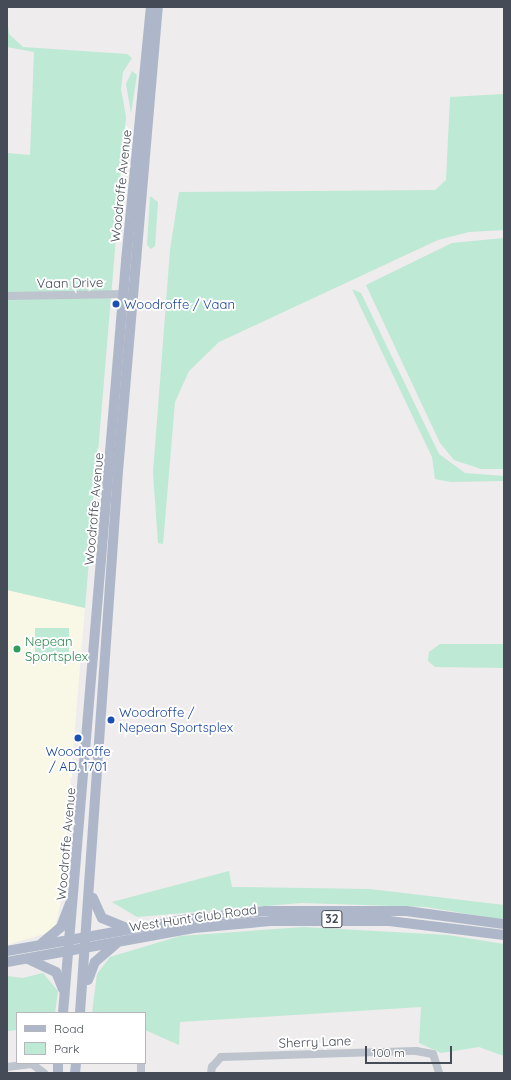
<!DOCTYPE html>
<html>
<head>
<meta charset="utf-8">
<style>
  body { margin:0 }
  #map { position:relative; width:511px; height:1080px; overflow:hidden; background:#eeecec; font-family:Quicksand,sans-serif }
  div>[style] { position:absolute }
  .commercial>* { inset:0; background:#f9f7e5 }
  .green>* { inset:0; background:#bde9d5; transform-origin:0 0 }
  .minor>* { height:8px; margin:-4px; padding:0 4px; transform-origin:4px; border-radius:4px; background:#bec4cd }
  .major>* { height:10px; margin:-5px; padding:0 5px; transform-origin:5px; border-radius:5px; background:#aeb7c9 }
  .dots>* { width:11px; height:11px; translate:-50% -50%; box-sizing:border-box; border:2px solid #fff; border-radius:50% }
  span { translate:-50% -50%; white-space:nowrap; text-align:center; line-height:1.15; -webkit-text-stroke:4px #fff; paint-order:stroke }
  .shield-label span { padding:1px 3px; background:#fff; border:1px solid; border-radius:3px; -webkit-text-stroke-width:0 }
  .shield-label { font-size:12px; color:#464c57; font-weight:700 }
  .street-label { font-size:13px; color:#464c57 }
  .transit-label { font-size:13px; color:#164399 }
  .left { translate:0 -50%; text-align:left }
  .leisure-label { font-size:13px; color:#27864d }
  .frame { position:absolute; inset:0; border:8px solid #464c57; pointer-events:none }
  .legend { position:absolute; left:16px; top:1012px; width:130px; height:52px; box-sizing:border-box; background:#fff; border:1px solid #b5b7bc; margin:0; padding:5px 7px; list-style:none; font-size:12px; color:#464c57 }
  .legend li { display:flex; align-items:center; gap:8px; height:20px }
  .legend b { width:20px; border:1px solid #b5b7bc }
  .scale { position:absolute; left:365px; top:1046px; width:87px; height:18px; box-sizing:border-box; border:2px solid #464c57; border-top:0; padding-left:5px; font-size:12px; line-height:14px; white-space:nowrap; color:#464c57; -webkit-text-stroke:3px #fff; paint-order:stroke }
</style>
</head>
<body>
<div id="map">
  <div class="commercial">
    <div style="clip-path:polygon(7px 590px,85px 608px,60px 907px,54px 931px,7px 945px)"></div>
  </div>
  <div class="green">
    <div style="clip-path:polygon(7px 15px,9px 34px,23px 47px,127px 54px,132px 58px,123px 72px,121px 89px,126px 117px,85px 608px,7px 590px,7px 153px,30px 155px,34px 52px,7px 47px)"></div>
    <div style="clip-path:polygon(132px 71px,137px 75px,131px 113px,126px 84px)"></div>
    <div style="clip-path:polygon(504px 94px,504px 230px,469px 232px,438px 240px,219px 342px,189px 371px,175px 402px,163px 544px,158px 543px,153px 473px,170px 250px,179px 192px,435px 190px,446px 180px,450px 97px)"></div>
    <div style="clip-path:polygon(150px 196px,158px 202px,155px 246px,151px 249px,147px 245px)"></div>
    <div style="clip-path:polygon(504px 238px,504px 469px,481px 469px,454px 460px,440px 443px,366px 285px,452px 243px)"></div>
    <div style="clip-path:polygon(352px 289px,361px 293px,439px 454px,465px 473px,504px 476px,504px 481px,451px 482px,435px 479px,432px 457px)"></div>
    <div style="left:69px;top:628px;width:34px;height:34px;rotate:90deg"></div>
    <div style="clip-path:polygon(440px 644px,504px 644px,504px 668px,435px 667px,428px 661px,429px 652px)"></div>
    <div style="clip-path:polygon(229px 871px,232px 887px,370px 889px,504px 905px,504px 920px,426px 907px,301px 903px,137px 917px,112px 902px)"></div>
    <div style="clip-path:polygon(303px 927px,448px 935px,504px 944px,504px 1056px,479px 1047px,441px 1053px,419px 1043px,421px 1007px,180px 1022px,179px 1045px,145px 1030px,145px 1013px,92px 1013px,97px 974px,110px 957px,180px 936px)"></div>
    <div style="clip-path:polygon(43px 973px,58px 991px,55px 1013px,17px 1013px,17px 1030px,7px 1031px,7px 976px,23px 978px)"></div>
  </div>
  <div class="minor">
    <div style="left:7px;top:296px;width:121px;rotate:-0.9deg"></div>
    <div style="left:7px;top:1067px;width:25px;rotate:-7deg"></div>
    <div style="left:32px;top:1064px;width:15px;rotate:37deg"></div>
    <div style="left:141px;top:1073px;width:10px;rotate:-90deg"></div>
    <div style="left:211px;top:1073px;width:6px;rotate:-81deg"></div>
    <div style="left:212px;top:1067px;width:13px;rotate:-48deg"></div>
    <div style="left:221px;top:1057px;width:195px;rotate:-1.8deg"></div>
    <div style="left:416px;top:1051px;width:17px;rotate:10deg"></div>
    <div style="left:433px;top:1054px;width:20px;rotate:72deg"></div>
  </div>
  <div class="major">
    <div style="left:93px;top:898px;width:22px;rotate:66deg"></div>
    <div style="left:102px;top:918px;width:27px;rotate:22deg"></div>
    <div style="left:42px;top:943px;width:25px;rotate:-40deg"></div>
    <div style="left:61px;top:927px;width:25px;rotate:-69deg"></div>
    <div style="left:7px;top:951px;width:184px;rotate:-10deg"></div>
    <div style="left:188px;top:919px;width:78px;rotate:-5.9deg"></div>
    <div style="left:266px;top:911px;width:140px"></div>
    <div style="left:406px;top:911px;width:99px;rotate:7.6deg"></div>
    <div style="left:28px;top:959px;width:31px;rotate:25deg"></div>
    <div style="left:56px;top:972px;width:18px;rotate:68deg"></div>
    <div style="left:7px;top:962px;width:190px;rotate:-10.3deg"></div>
    <div style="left:194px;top:928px;width:77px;rotate:-5.2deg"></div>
    <div style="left:271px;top:921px;width:118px"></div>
    <div style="left:389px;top:921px;width:116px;rotate:6.9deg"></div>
    <div style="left:88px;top:980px;width:19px;rotate:-69deg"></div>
    <div style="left:95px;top:962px;width:28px;rotate:-41deg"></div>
    <div style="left:63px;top:1013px;width:755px;rotate:-85.21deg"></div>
    <div style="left:126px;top:261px;width:255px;rotate:-84.4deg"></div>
    <div style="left:80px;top:1013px;width:543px;rotate:-85.99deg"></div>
    <div style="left:118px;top:471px;width:466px;rotate:-85.1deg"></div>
    <div style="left:58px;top:1073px;width:10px;rotate:-90deg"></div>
    <div style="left:75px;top:1073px;width:10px;rotate:-84deg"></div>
  </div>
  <div class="dots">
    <div style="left:116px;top:304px;background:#1a4fb4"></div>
    <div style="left:17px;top:649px;background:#2e9e5b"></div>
    <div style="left:111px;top:720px;background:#1a4fb4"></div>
    <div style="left:78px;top:738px;background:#1a4fb4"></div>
  </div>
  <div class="shield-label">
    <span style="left:332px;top:919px">32</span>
  </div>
  <div class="street-label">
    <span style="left:121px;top:186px;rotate:-84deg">Woodroffe Avenue</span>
    <span style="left:70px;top:283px;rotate:-1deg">Vaan Drive</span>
    <span style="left:94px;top:509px;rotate:-85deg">Woodroffe Avenue</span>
    <span style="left:66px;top:844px;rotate:-85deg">Woodroffe Avenue</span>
    <span style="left:193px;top:918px;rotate:-8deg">West Hunt Club Road</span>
    <span style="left:315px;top:1042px;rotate:-2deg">Sherry Lane</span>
  </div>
  <div class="transit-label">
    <span class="left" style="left:124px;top:304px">Woodroffe / Vaan</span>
    <span class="left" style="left:119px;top:720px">Woodroffe /<br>Nepean Sportsplex</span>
    <span style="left:78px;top:759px">Woodroffe<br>/ AD. 1701</span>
  </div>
  <div class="leisure-label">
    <span class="left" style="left:25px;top:649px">Nepean<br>Sportsplex</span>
  </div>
  <div class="frame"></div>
  <ul class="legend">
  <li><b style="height:5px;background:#aeb7c9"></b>Road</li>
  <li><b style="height:11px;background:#bde9d5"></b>Park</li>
  </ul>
  <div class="scale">100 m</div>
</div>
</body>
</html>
